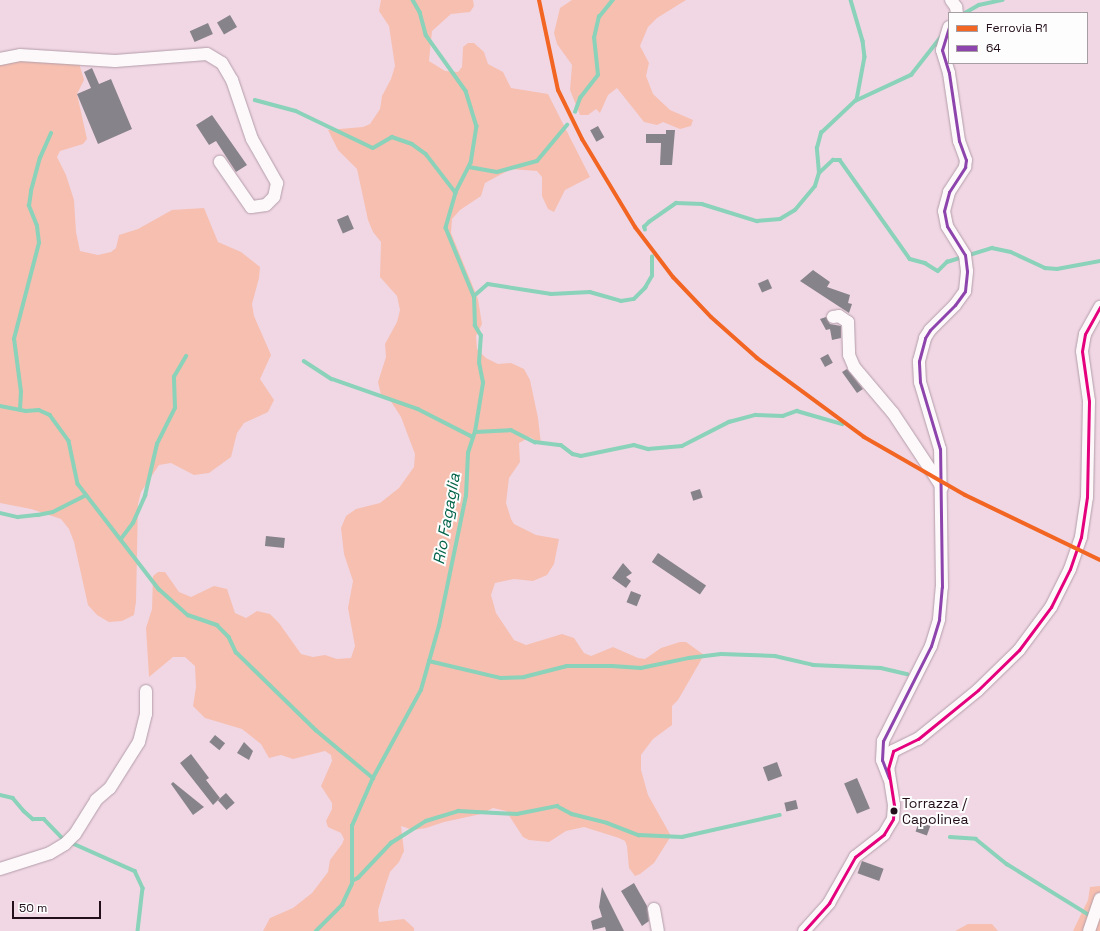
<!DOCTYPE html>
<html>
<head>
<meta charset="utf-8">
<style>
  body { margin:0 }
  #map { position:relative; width:1100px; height:931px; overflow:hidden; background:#f1d7e4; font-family:"Space Grotesk",sans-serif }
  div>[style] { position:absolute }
  .green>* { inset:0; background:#f6bfb0 }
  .stream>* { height:3.5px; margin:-1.75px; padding:0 1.75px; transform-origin:1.75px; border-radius:1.75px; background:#8ad2b9 }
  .building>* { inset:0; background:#87838b; transform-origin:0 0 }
  .roads { filter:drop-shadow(0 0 1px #b39da9) drop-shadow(0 0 1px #b39da9) }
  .street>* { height:12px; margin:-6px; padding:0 6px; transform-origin:6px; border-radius:6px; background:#fdf9fb }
  .bus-1>* { height:3px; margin:-1.5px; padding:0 1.5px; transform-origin:1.5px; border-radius:1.5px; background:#8e44ad }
  .bus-2>* { height:3px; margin:-1.5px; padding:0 1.5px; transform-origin:1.5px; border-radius:1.5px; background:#e5007d }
  .rail-1>* { height:4px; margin:-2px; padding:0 2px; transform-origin:2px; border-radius:2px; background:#f26522 }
  .dots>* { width:11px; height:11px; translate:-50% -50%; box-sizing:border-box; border:2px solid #fdfdfd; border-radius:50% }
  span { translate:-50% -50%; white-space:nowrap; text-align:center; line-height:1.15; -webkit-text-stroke:4px #fdfdfd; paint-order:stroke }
  .bus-label { font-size:14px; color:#230f1a }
  .left { translate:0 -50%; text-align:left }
  .water-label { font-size:16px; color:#026348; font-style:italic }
  .legend { position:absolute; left:948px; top:12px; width:140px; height:52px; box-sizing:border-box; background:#fdfdfd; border:1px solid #a69ea2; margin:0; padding:5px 7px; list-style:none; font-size:12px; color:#230f1a }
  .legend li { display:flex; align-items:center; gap:8px; height:20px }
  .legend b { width:20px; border:1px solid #a69ea2 }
  .scale { position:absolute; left:12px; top:901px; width:89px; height:18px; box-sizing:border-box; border:2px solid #230f1a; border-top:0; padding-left:5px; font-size:12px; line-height:14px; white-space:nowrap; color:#230f1a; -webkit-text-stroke:3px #fdfdfd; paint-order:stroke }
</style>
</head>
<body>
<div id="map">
  <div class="green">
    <div style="clip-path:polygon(381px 0,473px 0,474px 6px,470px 12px,451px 14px,432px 31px,429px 61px,445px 71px,458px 72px,462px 67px,463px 47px,468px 43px,474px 43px,484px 52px,488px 64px,503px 72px,511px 88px,548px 94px,590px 177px,565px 190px,554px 212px,548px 209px,542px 196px,542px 177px,537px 171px,511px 169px,485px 183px,481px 196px,460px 210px,452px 219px,451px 233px,478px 299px,482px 324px,476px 336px,477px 349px,486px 358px,498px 364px,511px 363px,524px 369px,530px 380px,538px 418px,541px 444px,530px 437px,519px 443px,520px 462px,509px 478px,506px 503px,511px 519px,514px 524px,536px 535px,559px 539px,554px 564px,547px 575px,533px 581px,514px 579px,495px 583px,491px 595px,496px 613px,514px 640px,526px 645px,562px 634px,574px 638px,584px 653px,591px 656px,613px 647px,638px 658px,645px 659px,661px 648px,680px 642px,686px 642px,704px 655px,678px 700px,672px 706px,672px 725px,653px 739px,641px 755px,641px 770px,648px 795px,671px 836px,654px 863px,640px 874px,635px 876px,629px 868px,627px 846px,625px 841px,619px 838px,584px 827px,566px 831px,549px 842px,529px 840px,523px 837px,506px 811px,493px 808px,481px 814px,444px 822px,426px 828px,413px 830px,401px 826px,404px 851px,399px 862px,390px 872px,386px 884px,378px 910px,379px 922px,404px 919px,414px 928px,414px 931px,263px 931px,270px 918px,293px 908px,312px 893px,328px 872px,330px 860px,342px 844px,344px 839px,341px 833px,328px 827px,326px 821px,332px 809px,332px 803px,321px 786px,332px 761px,331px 755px,325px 751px,293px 759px,281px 755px,269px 758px,261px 744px,242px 729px,205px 718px,193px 706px,196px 687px,195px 666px,185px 657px,173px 657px,149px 677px,146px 628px,152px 609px,153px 576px,158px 572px,165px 572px,179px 592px,191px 597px,214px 586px,227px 589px,235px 613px,246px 618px,257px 611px,270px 614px,279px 623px,301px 654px,313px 657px,325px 655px,337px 659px,351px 658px,355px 646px,348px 608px,353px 581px,344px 554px,341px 528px,346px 516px,356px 509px,380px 503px,399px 488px,414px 467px,415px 454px,401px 417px,390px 400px,381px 395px,378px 382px,386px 357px,385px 344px,397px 322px,400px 310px,397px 296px,380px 277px,381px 242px,373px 232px,368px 220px,357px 169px,338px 150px,328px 130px,363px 127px,370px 124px,380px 109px,382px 96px,391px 79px,395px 66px,389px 26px,379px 11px)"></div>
    <div style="clip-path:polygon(572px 0,686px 0,657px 18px,648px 27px,640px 46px,649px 63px,646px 76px,653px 94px,670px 110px,693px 120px,691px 126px,680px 129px,663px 122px,657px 125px,644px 122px,617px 88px,608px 95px,600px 113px,596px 109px,588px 115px,580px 115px,570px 90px,572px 65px,557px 44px,554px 33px,560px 8px)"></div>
    <div style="clip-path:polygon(16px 59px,79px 63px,84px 80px,77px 94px,87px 139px,83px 144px,60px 151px,57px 157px,66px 175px,74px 200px,76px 232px,80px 251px,98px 255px,111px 252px,116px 248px,119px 235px,138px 229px,172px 210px,204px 208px,218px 242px,241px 252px,260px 267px,259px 278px,252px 304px,254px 316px,271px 355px,260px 379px,274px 400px,268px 412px,244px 423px,237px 433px,231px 457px,209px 473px,194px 475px,171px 463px,159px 465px,141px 492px,138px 504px,136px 602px,134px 615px,122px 621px,109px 622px,97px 615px,88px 605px,74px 542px,69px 529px,61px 519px,31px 509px,0 503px,0 62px)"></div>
    <div style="clip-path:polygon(1100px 886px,1100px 931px,1073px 931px,1088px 900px,1090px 887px)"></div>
    <div style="clip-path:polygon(968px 924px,992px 924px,998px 931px,955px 931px)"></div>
  </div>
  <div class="stream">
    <div style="left:413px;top:0;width:14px;rotate:60deg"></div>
    <div style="left:420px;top:12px;width:24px;rotate:75deg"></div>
    <div style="left:426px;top:35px;width:69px;rotate:54.5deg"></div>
    <div style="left:466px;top:91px;width:37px;rotate:73deg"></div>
    <div style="left:477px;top:126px;width:37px;rotate:99deg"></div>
    <div style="left:471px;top:163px;width:34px;rotate:117deg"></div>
    <div style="left:456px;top:193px;width:36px;rotate:106deg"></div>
    <div style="left:446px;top:228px;width:74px;rotate:67.6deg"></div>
    <div style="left:851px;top:0;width:43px;rotate:73.7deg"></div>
    <div style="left:863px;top:41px;width:16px;rotate:83deg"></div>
    <div style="left:865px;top:57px;width:44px;rotate:100.5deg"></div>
    <div style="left:965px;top:13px;width:16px;rotate:-30deg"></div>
    <div style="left:979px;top:5px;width:24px;rotate:-12deg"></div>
    <div style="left:255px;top:100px;width:42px;rotate:15deg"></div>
    <div style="left:296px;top:111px;width:85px;rotate:25.7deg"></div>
    <div style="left:373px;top:148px;width:22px;rotate:-30deg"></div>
    <div style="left:392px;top:137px;width:21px;rotate:19deg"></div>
    <div style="left:412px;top:144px;width:17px;rotate:36deg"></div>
    <div style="left:426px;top:154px;width:49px;rotate:52.4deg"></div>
    <div style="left:575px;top:112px;width:15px;rotate:-70deg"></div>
    <div style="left:580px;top:98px;width:29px;rotate:-52deg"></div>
    <div style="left:598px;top:75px;width:37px;rotate:-96deg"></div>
    <div style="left:594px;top:38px;width:22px;rotate:-77deg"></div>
    <div style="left:599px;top:17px;width:22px;rotate:-51deg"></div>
    <div style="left:469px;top:167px;width:28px;rotate:10deg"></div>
    <div style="left:497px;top:172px;width:41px;rotate:-15.4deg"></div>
    <div style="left:537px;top:161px;width:47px;rotate:-50.2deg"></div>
    <div style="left:819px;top:173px;width:19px;rotate:-43deg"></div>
    <div style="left:833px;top:160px;width:7px"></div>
    <div style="left:840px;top:160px;width:121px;rotate:54.7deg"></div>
    <div style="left:910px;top:259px;width:16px;rotate:15deg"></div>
    <div style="left:925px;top:263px;width:15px;rotate:32deg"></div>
    <div style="left:938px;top:271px;width:13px;rotate:-45deg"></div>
    <div style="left:947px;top:262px;width:47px;rotate:-17.3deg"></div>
    <div style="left:992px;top:248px;width:19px;rotate:12deg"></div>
    <div style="left:1011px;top:252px;width:38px;rotate:25deg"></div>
    <div style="left:1045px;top:268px;width:12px;rotate:5deg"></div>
    <div style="left:1057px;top:269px;width:44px;rotate:-10.5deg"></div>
    <div style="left:645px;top:230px;width:3px;rotate:-108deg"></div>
    <div style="left:644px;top:227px;width:7px;rotate:-45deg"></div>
    <div style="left:649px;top:222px;width:33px;rotate:-35deg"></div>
    <div style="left:676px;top:203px;width:26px;rotate:2deg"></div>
    <div style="left:702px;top:204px;width:58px;rotate:17.2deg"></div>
    <div style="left:757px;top:221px;width:23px;rotate:-5deg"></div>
    <div style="left:780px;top:219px;width:17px;rotate:-31deg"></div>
    <div style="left:795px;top:210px;width:31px;rotate:-50deg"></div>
    <div style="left:815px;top:186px;width:14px;rotate:-73deg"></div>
    <div style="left:819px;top:173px;width:25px;rotate:-95deg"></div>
    <div style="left:817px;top:148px;width:16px;rotate:-75deg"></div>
    <div style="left:821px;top:133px;width:47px;rotate:-43.3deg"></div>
    <div style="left:855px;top:101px;width:62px;rotate:-24.9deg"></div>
    <div style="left:911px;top:75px;width:48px;rotate:-51.7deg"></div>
    <div style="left:304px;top:361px;width:33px;rotate:33deg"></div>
    <div style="left:332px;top:379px;width:91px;rotate:19.2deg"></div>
    <div style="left:418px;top:409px;width:62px;rotate:27deg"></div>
    <div style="left:0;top:406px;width:26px;rotate:11deg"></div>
    <div style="left:26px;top:411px;width:13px;rotate:-4deg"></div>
    <div style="left:39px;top:410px;width:12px;rotate:24deg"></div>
    <div style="left:50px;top:415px;width:32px;rotate:54deg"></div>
    <div style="left:69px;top:441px;width:44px;rotate:78.2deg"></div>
    <div style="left:78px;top:484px;width:133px;rotate:52.4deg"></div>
    <div style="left:159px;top:589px;width:39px;rotate:42deg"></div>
    <div style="left:188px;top:615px;width:31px;rotate:19deg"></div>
    <div style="left:217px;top:625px;width:17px;rotate:45deg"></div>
    <div style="left:229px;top:637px;width:17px;rotate:65deg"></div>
    <div style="left:236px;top:652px;width:112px;rotate:44.3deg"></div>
    <div style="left:316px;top:730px;width:75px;rotate:40.1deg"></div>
    <div style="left:20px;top:410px;width:18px;rotate:-87deg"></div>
    <div style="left:21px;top:392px;width:53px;rotate:-97.5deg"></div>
    <div style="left:14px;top:339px;width:99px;rotate:-75.4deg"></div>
    <div style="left:39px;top:243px;width:17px;rotate:-97deg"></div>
    <div style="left:37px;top:226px;width:22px;rotate:-112deg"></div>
    <div style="left:29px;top:206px;width:15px;rotate:-82deg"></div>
    <div style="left:31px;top:191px;width:34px;rotate:-75deg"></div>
    <div style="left:40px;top:158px;width:27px;rotate:-66deg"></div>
    <div style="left:475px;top:432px;width:36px;rotate:-3deg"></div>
    <div style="left:511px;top:430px;width:27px;rotate:27deg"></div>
    <div style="left:535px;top:442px;width:26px;rotate:7deg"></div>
    <div style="left:561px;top:445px;width:15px;rotate:37deg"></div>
    <div style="left:573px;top:454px;width:8px;rotate:14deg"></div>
    <div style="left:581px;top:456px;width:54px;rotate:-11.7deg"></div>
    <div style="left:634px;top:445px;width:15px;rotate:16deg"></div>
    <div style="left:648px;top:449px;width:34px;rotate:-5deg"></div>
    <div style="left:682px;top:446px;width:53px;rotate:-27.1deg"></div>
    <div style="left:729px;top:422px;width:27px;rotate:-15deg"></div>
    <div style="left:755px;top:415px;width:28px;rotate:2deg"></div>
    <div style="left:783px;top:416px;width:15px;rotate:-20deg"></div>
    <div style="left:797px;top:411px;width:47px;rotate:16.1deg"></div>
    <div style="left:0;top:513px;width:18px;rotate:13deg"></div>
    <div style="left:18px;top:517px;width:20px;rotate:-6deg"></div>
    <div style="left:38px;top:515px;width:15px;rotate:-11deg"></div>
    <div style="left:53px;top:512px;width:37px;rotate:-27deg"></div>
    <div style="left:121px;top:539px;width:20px;rotate:-53deg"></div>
    <div style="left:133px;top:523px;width:30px;rotate:-66deg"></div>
    <div style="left:145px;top:496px;width:53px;rotate:-77deg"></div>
    <div style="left:157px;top:444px;width:40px;rotate:-63.4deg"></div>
    <div style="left:175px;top:408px;width:31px;rotate:-92deg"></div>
    <div style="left:174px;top:377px;width:24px;rotate:-60deg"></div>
    <div style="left:429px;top:661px;width:74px;rotate:13.3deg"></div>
    <div style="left:501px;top:678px;width:23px;rotate:-2deg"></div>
    <div style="left:524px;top:677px;width:44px;rotate:-14.3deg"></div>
    <div style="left:567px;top:666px;width:45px"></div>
    <div style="left:612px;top:666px;width:29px;rotate:4deg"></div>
    <div style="left:641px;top:668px;width:49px;rotate:-11.8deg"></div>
    <div style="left:689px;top:658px;width:32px;rotate:-7deg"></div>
    <div style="left:721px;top:654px;width:54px;rotate:2.1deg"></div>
    <div style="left:775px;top:656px;width:39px;rotate:13deg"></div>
    <div style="left:813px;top:665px;width:68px;rotate:2.5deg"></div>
    <div style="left:881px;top:668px;width:27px;rotate:13deg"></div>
    <div style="left:0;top:795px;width:13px;rotate:13deg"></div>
    <div style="left:13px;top:798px;width:17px;rotate:50deg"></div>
    <div style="left:24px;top:811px;width:12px;rotate:42deg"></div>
    <div style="left:33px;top:819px;width:11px"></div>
    <div style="left:44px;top:819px;width:28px;rotate:46deg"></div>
    <div style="left:63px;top:839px;width:79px;rotate:24deg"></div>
    <div style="left:135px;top:871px;width:19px;rotate:65deg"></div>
    <div style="left:143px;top:888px;width:43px;rotate:96.6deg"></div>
    <div style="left:950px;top:837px;width:26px;rotate:4deg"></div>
    <div style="left:976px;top:839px;width:40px;rotate:39deg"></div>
    <div style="left:1007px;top:864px;width:99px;rotate:31.8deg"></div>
    <div style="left:352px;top:881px;width:7px;rotate:-27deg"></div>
    <div style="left:358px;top:878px;width:48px;rotate:-46.7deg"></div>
    <div style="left:391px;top:843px;width:41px;rotate:-32.2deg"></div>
    <div style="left:426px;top:821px;width:34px;rotate:-17deg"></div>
    <div style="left:458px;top:811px;width:59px;rotate:2.9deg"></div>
    <div style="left:517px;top:814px;width:41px;rotate:-11.3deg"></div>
    <div style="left:557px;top:806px;width:17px;rotate:28deg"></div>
    <div style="left:572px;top:814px;width:36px;rotate:14deg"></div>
    <div style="left:607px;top:823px;width:34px;rotate:21deg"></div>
    <div style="left:639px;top:835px;width:43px;rotate:2.7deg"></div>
    <div style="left:682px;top:837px;width:100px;rotate:-12.7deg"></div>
    <div style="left:316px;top:931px;width:37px;rotate:-45deg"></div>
    <div style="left:342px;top:905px;width:23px;rotate:-65deg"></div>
    <div style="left:352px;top:884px;width:58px;rotate:-90deg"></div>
    <div style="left:352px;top:826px;width:52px;rotate:-66.4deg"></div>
    <div style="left:373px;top:778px;width:100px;rotate:-61.4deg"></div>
    <div style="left:421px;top:690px;width:66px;rotate:-74.3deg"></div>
    <div style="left:439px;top:626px;width:133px;rotate:-78.3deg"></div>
    <div style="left:466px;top:496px;width:43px;rotate:-87.3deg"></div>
    <div style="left:468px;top:453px;width:22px;rotate:-72deg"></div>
    <div style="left:475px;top:432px;width:50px;rotate:-80.7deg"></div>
    <div style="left:483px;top:383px;width:20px;rotate:-101deg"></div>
    <div style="left:479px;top:363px;width:27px;rotate:-86deg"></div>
    <div style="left:481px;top:336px;width:12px;rotate:-121deg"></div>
    <div style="left:475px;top:326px;width:30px;rotate:-92deg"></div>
    <div style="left:474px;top:296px;width:18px;rotate:-41deg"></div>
    <div style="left:488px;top:284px;width:64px;rotate:9deg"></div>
    <div style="left:551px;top:294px;width:39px;rotate:-3deg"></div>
    <div style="left:590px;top:292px;width:32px;rotate:16deg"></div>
    <div style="left:621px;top:301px;width:13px;rotate:-9deg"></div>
    <div style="left:634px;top:299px;width:16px;rotate:-45deg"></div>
    <div style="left:645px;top:288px;width:14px;rotate:-60deg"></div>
    <div style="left:652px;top:276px;width:19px;rotate:-90deg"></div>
  </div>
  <div class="building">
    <div style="left:230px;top:15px;width:14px;height:15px;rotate:60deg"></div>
    <div style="left:208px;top:23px;width:12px;height:20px;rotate:66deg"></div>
    <div style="clip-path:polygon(92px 68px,99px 84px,111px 79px,132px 129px,98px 144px,77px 94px,91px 88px,84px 72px)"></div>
    <div style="clip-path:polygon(212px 115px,247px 165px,236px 172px,216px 141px,209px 145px,196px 125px)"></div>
    <div style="left:598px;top:126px;width:13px;height:9px;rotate:61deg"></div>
    <div style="clip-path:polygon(666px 130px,675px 130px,672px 165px,660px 165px,661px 143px,646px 143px,646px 134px,666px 134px)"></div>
    <div style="left:348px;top:215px;width:15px;height:12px;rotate:67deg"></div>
    <div style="clip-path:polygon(813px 270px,830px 282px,827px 287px,850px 295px,848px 303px,852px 304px,849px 313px,800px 281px)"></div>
    <div style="left:768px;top:279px;width:10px;height:11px;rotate:66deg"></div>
    <div style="clip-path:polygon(826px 317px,830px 324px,841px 326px,841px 338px,832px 340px,830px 329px,826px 330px,820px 319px)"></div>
    <div style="left:828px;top:354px;width:10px;height:9px;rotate:61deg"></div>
    <div style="clip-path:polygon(847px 369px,863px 389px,857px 393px,842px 372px)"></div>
    <div style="left:700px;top:489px;width:9px;height:10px;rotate:72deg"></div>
    <div style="left:266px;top:536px;width:19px;height:10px;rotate:6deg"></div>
    <div style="left:658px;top:553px;width:58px;height:11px;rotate:34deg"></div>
    <div style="clip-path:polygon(623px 563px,632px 573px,626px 577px,631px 581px,626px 588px,612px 578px)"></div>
    <div style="left:631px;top:591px;width:11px;height:12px;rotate:22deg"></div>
    <div style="left:215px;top:735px;width:13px;height:9px;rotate:39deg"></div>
    <div style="clip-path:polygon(244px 742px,253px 751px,249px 760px,237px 753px)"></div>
    <div style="clip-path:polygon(191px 754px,209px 778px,206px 780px,220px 798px,213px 805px,180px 763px)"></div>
    <div style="left:777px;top:762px;width:15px;height:15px;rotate:70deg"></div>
    <div style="left:857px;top:778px;width:33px;height:14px;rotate:67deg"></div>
    <div style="clip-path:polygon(173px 782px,204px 807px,193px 815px,171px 784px)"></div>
    <div style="left:226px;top:793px;width:13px;height:11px;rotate:48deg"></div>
    <div style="left:796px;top:800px;width:9px;height:12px;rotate:77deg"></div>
    <div style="left:919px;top:822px;width:12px;height:10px;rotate:20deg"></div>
    <div style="left:862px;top:861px;width:23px;height:13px;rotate:20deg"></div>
    <div style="clip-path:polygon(634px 883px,647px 906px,649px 921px,642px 926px,621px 891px)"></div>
    <div style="clip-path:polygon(602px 887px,624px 931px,606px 931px,605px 927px,593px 930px,591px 921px,602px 917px,599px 907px)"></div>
  </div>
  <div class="roads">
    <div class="street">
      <div style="left:951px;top:0;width:9px;rotate:54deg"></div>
      <div style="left:956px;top:7px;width:6px;rotate:81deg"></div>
      <div style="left:0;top:59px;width:20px;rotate:-11deg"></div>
      <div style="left:20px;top:55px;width:95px;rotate:3.6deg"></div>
      <div style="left:115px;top:61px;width:92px;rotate:-4.4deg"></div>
      <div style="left:207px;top:54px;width:17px;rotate:31deg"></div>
      <div style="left:222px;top:63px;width:20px;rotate:60deg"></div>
      <div style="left:232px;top:80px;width:62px;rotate:71.3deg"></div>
      <div style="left:252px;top:139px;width:51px;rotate:60.4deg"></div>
      <div style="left:277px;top:183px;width:14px;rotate:102deg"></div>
      <div style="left:274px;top:197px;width:11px;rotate:135deg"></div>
      <div style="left:266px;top:205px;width:15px;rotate:172deg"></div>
      <div style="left:251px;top:207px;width:55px;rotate:-124.6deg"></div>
      <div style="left:833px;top:317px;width:6px;rotate:-9deg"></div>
      <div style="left:839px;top:316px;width:11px;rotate:34deg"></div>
      <div style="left:848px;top:322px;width:33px;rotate:88deg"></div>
      <div style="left:849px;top:355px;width:13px;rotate:67deg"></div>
      <div style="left:854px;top:367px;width:60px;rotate:49.7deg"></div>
      <div style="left:893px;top:413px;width:89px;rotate:56.5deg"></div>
      <div style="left:889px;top:778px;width:19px;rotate:-111deg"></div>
      <div style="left:882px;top:760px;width:19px;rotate:-87deg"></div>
      <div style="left:883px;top:741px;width:106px;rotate:-63.2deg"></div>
      <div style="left:931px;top:646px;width:28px;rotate:-73deg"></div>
      <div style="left:939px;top:619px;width:32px;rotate:-85deg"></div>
      <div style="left:942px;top:587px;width:138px;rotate:-90.8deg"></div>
      <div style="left:940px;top:449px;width:70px;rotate:-106.6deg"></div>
      <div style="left:920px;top:382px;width:21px;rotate:-93deg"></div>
      <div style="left:919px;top:361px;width:24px;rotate:-75deg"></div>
      <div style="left:925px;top:338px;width:9px;rotate:-58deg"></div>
      <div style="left:930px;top:330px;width:35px;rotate:-45deg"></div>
      <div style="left:955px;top:305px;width:17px;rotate:-54deg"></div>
      <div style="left:965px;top:291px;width:20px;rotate:-84deg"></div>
      <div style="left:967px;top:271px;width:16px;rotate:-97deg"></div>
      <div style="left:965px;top:255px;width:34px;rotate:-122deg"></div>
      <div style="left:947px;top:226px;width:15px;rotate:-101deg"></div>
      <div style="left:944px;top:211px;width:20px;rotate:-75deg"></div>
      <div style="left:949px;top:192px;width:30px;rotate:-57deg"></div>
      <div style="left:965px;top:167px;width:7px;rotate:-82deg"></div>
      <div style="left:966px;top:160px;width:20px;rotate:-110deg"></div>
      <div style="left:959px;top:141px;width:69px;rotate:-98.4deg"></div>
      <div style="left:949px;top:73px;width:24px;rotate:-107deg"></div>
      <div style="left:942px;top:50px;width:24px;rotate:-73deg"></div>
      <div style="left:0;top:869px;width:52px;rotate:-17.7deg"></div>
      <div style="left:50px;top:853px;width:17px;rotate:-31deg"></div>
      <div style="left:65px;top:844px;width:14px;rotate:-45deg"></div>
      <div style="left:75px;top:834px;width:40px;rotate:-58deg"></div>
      <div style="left:96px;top:800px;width:18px;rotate:-41deg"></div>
      <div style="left:110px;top:788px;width:54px;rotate:-57.8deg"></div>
      <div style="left:139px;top:742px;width:29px;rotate:-76deg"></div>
      <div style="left:146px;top:714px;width:23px;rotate:-90deg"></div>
      <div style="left:654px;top:909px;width:22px;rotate:80deg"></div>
      <div style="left:804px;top:931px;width:38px;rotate:-48deg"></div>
      <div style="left:829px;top:903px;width:53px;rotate:-60.5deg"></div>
      <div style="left:855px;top:857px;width:37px;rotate:-38deg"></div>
      <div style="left:884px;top:834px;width:17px;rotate:-59deg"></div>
      <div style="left:893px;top:819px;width:14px;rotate:-86deg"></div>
      <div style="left:894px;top:805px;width:36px;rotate:-99deg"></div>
      <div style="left:888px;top:769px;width:19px;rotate:-74deg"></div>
      <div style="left:893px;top:751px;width:28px;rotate:-26deg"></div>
      <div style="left:918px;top:739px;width:77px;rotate:-39.2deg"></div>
      <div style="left:978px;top:690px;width:57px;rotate:-44.3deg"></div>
      <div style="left:1019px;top:650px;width:54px;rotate:-53.3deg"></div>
      <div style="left:1051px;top:607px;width:42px;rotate:-63.4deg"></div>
      <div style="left:1070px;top:569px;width:34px;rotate:-71deg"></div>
      <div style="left:1081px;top:537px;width:40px;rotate:-81.5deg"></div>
      <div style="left:1087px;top:497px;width:96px;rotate:-88.8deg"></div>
      <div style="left:1089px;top:401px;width:50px;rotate:-98deg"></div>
      <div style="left:1082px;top:351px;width:17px;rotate:-80deg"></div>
      <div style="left:1085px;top:334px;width:31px;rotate:-61deg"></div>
      <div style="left:1089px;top:931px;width:34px;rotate:-71deg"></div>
    </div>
  </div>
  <div class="bus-1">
    <div style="left:889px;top:778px;width:19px;rotate:-111deg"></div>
    <div style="left:882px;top:760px;width:19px;rotate:-87deg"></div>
    <div style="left:883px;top:741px;width:106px;rotate:-63.2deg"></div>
    <div style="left:931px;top:646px;width:28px;rotate:-73deg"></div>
    <div style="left:939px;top:619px;width:32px;rotate:-85deg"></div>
    <div style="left:942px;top:587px;width:138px;rotate:-90.8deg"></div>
    <div style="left:940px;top:449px;width:70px;rotate:-106.6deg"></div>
    <div style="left:920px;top:382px;width:21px;rotate:-93deg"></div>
    <div style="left:919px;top:361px;width:24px;rotate:-75deg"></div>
    <div style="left:925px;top:338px;width:9px;rotate:-58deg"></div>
    <div style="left:930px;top:330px;width:35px;rotate:-45deg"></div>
    <div style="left:955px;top:305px;width:17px;rotate:-54deg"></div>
    <div style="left:965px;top:291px;width:20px;rotate:-84deg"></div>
    <div style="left:967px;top:271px;width:16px;rotate:-97deg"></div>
    <div style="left:965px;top:255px;width:34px;rotate:-122deg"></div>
    <div style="left:947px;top:226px;width:15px;rotate:-101deg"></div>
    <div style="left:944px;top:211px;width:20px;rotate:-75deg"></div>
    <div style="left:949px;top:192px;width:30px;rotate:-57deg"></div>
    <div style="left:965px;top:167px;width:7px;rotate:-82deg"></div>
    <div style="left:966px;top:160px;width:20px;rotate:-110deg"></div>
    <div style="left:959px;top:141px;width:69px;rotate:-98.4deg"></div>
    <div style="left:949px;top:73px;width:24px;rotate:-107deg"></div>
    <div style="left:942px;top:50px;width:24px;rotate:-73deg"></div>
  </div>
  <div class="bus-2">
    <div style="left:804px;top:931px;width:38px;rotate:-48deg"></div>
    <div style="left:829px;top:903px;width:53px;rotate:-60.5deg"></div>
    <div style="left:855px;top:857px;width:37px;rotate:-38deg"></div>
    <div style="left:884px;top:834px;width:17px;rotate:-59deg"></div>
    <div style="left:893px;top:819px;width:14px;rotate:-86deg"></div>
    <div style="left:894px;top:805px;width:36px;rotate:-99deg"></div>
    <div style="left:888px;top:769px;width:19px;rotate:-74deg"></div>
    <div style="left:893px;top:751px;width:28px;rotate:-26deg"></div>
    <div style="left:918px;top:739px;width:77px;rotate:-39.2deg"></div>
    <div style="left:978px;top:690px;width:57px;rotate:-44.3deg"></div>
    <div style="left:1019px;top:650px;width:54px;rotate:-53.3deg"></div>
    <div style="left:1051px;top:607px;width:42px;rotate:-63.4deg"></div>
    <div style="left:1070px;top:569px;width:34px;rotate:-71deg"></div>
    <div style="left:1081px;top:537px;width:40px;rotate:-81.5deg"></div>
    <div style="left:1087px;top:497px;width:96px;rotate:-88.8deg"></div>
    <div style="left:1089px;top:401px;width:50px;rotate:-98deg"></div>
    <div style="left:1082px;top:351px;width:17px;rotate:-80deg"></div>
    <div style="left:1085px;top:334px;width:31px;rotate:-61deg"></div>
  </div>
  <div class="rail-1">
    <div style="left:539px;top:0;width:92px;rotate:78.1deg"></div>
    <div style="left:558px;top:90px;width:55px;rotate:63.9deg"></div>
    <div style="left:582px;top:139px;width:103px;rotate:58.9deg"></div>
    <div style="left:635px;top:227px;width:63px;rotate:52.8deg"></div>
    <div style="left:673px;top:277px;width:55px;rotate:46.5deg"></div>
    <div style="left:711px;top:317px;width:62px;rotate:41.7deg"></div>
    <div style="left:757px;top:358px;width:133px;rotate:36.4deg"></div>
    <div style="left:864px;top:437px;width:116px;rotate:29.9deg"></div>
    <div style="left:965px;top:495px;width:150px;rotate:25.7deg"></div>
  </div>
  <div class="dots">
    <div style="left:894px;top:811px;background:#230f1a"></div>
  </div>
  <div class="bus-label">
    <span class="left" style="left:902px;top:811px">Torrazza /<br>Capolinea</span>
  </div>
  <div class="water-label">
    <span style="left:447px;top:519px;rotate:-80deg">Rio Fagaglia</span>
  </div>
  <ul class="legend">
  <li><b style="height:5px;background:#f26522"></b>Ferrovia R1</li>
  <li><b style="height:5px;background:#8e44ad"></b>64</li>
  </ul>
  <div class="scale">50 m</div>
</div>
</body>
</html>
